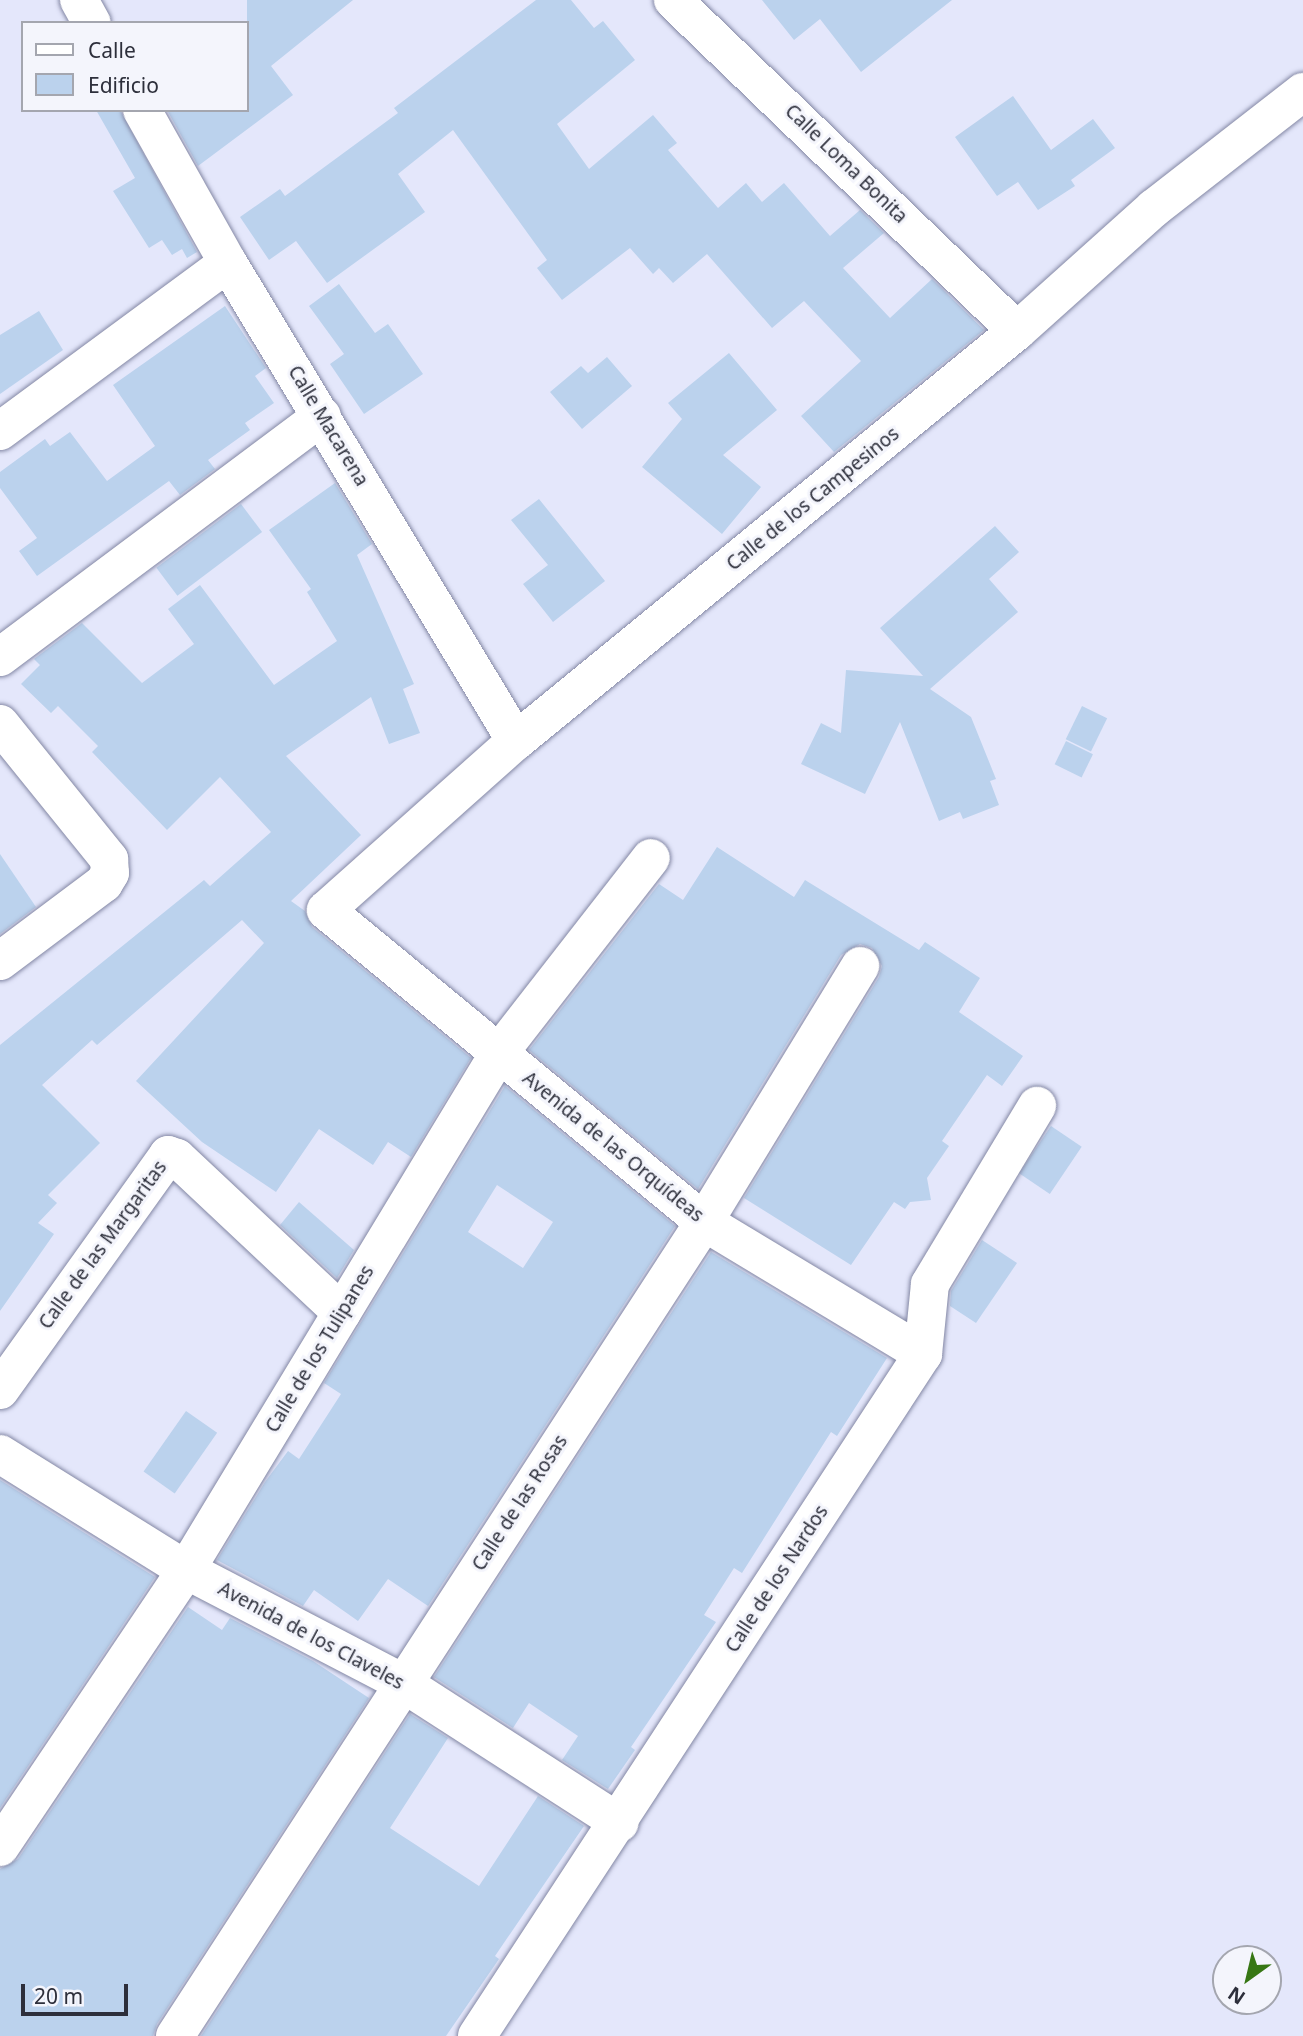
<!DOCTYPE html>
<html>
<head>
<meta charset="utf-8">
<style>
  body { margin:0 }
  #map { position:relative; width:1303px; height:2036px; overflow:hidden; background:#e4e7fb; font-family:"Noto Sans",sans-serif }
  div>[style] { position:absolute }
  .building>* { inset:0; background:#bbd2ed; transform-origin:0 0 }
  .roads { filter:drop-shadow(0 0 2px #8387a4) drop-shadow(0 0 2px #8387a4) }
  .minor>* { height:38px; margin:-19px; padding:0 19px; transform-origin:19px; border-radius:19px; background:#fff }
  span { translate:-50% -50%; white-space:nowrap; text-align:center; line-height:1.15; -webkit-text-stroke:6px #f4f5fc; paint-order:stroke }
  .street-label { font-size:19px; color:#2d2f3b }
  .legend { position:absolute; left:21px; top:21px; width:228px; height:91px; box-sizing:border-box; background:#f4f5fc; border:2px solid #a4a6af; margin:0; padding:9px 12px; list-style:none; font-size:21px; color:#2d2f3b }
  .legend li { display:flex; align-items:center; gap:14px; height:35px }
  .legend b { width:35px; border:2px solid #a4a6af }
  .north { position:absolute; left:1212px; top:1945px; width:70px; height:70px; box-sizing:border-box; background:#f4f5fc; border:2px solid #a4a6af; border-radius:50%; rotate:214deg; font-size:19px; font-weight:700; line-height:28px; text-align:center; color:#2d2f3b }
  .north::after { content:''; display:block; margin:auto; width:24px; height:32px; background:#377714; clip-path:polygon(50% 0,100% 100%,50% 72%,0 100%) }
  .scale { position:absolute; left:21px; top:1984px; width:107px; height:32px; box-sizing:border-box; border:4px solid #2d2f3b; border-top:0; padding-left:9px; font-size:21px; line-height:24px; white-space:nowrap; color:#2d2f3b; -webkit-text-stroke:5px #f4f5fc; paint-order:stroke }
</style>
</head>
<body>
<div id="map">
  <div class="building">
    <div style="clip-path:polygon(247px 0,353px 0,271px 66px,293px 95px,198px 166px,167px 110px,247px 110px)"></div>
    <div style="clip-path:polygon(536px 0,571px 0,594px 28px,603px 21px,635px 60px,557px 124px,589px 169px,653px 115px,677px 143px,668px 150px,718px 208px,746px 183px,762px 202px,784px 183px,830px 236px,860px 210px,884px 233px,843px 268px,890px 318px,932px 279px,984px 330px,834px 452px,801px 416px,861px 361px,804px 301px,772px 328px,707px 254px,673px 283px,659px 268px,653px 274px,630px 248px,562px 300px,537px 268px,547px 260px,453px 130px,398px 174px,425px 212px,327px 283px,296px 241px,269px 260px,240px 217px,280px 189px,285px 196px,398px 113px,394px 108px)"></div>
    <div style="clip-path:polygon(762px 0,952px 0,861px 72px,820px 19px,794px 40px)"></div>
    <div style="clip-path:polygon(1013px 96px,1051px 150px,1093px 119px,1115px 148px,1071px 180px,1075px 186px,1038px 210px,1018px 182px,997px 196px,955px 137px)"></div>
    <div style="clip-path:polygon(96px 110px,120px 110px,197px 252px,187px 258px,182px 249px,172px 255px,162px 240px,149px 248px,113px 191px,135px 178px)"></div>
    <div style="clip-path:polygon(339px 284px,375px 333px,388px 324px,423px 374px,364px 414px,330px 364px,344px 354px,309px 306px)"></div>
    <div style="clip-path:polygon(225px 306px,266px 368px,255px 376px,274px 403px,245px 423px,250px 430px,208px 460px,215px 469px,180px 495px,169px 481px,37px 576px,19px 551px,37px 538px,0 488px,0 472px,45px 439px,50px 446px,70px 432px,107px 481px,155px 446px,113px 385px)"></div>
    <div style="clip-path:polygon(39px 311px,63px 350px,0 394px,0 335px)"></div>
    <div style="clip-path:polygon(729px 353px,777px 410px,723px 455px,761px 487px,722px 534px,642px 467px,682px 419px,668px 403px)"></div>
    <div style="clip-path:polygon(607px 357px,632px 386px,582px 429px,550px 392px,581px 366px,588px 373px)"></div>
    <div style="clip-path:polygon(335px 483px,372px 544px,357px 555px,414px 684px,403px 689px,420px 733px,389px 744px,371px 697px,286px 756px,361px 835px,291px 901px,305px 911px,312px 927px,471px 1058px,411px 1157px,388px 1142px,373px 1165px,319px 1129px,276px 1192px,202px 1142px,136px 1081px,264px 943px,242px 920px,97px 1045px,92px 1040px,42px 1085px,100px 1143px,48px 1195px,57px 1203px,38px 1223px,54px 1234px,0 1311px,0 1045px,204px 880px,210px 886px,271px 832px,220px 777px,167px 830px,92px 752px,98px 746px,58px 706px,51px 713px,21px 684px,40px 665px,34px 659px,82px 623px,142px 683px,194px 644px,168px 609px,200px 585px,274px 685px,337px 641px,307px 592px,311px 589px,269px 530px)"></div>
    <div style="clip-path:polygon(539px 499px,605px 581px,553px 622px,523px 584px,548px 565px,511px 520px)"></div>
    <div style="left:241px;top:504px;width:35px;height:106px;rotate:53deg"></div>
    <div style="clip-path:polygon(995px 526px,1019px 552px,989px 579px,1018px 612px,930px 689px,971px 717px,996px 779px,990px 781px,999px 805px,963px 819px,960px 812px,939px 821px,900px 722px,865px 794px,801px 764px,821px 723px,841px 733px,846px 670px,923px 676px,880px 628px)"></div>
    <div style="left:1082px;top:706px;width:28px;height:37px;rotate:26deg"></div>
    <div style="left:1066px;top:741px;width:30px;height:26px;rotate:26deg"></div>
    <div style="clip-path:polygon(717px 847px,794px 897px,805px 880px,919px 950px,925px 942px,980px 978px,959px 1012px,1023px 1056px,1002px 1086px,987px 1075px,942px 1141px,949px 1146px,927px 1178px,931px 1200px,910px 1202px,905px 1209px,894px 1202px,851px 1265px,744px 1198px,879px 977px,882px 966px,872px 948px,860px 944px,841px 955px,698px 1189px,529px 1050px,659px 884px,683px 900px)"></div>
    <div style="clip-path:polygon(0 854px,36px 907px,0 934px)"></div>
    <div style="clip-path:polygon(evenodd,505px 1086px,675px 1226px,428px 1606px,388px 1579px,358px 1621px,314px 1590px,303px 1606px,217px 1560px,265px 1482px,288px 1451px,299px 1459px,341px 1394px,324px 1383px,505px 1086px,497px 1185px,553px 1222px,523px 1268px,468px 1232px,497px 1185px)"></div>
    <div style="left:1051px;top:1126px;width:37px;height:57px;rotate:34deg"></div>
    <div style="clip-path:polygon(299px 1202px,354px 1250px,337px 1278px,280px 1225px)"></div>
    <div style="clip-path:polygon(982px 1240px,1017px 1263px,976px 1323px,950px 1306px,951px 1291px)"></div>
    <div style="clip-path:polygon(711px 1252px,887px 1358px,837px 1436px,831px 1432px,742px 1573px,734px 1568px,704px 1615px,716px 1622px,631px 1747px,635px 1750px,608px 1789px,562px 1760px,578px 1736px,529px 1703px,513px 1728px,434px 1677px)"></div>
    <div style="left:186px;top:1411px;width:38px;height:74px;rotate:35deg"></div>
    <div style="clip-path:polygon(0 1480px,155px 1577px,0 1808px)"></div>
    <div style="clip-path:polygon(188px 1607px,222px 1630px,230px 1618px,313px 1661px,369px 1698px,157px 2024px,153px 2036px,0 2036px,0 1869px,18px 1859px)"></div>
    <div style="clip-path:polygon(410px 1714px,448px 1738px,390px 1828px,479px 1886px,538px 1796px,584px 1826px,495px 1956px,499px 1959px,446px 2036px,201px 2036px)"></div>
  </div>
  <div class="roads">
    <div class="minor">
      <div style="left:79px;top:0;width:26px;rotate:61deg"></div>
      <div style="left:673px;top:0;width:477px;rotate:43.9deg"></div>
      <div style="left:142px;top:110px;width:176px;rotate:60.7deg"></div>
      <div style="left:228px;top:263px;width:558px;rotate:58.93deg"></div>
      <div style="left:0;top:431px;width:283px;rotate:-36.4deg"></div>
      <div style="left:0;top:657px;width:402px;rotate:-36.8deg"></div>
      <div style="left:0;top:724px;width:174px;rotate:51.1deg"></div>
      <div style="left:109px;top:859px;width:14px;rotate:86deg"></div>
      <div style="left:110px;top:873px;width:12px;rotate:121deg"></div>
      <div style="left:104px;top:883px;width:130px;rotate:143.1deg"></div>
      <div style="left:923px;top:1354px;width:256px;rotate:-148.9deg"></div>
      <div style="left:704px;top:1222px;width:490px;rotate:-140.5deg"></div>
      <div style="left:326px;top:910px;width:254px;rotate:-41.7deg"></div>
      <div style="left:516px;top:741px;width:647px;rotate:-39.3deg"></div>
      <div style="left:1017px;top:331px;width:184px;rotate:-41.9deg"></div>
      <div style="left:1154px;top:208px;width:189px;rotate:-37.9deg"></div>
      <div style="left:0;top:1390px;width:289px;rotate:-54.4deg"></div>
      <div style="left:168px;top:1155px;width:9px;rotate:18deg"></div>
      <div style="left:177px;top:1158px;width:226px;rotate:43.2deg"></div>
      <div style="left:0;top:1454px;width:219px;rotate:31.9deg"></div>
      <div style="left:186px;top:1570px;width:242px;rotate:27.5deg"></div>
      <div style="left:401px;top:1682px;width:260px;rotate:32.8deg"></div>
      <div style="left:0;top:1847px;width:334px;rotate:-56.1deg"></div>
      <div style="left:186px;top:1570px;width:604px;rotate:-58.81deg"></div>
      <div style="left:499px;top:1053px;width:247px;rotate:-52.1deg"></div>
      <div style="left:175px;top:2036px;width:971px;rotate:-56.98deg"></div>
      <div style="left:704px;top:1222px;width:300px;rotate:-58.6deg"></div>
      <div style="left:477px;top:2036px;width:815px;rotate:-56.82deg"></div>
      <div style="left:923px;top:1354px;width:70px;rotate:-84.3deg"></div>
      <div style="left:930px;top:1284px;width:208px;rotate:-59deg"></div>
    </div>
  </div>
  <div class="street-label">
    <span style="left:846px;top:164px;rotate:44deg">Calle Loma Bonita</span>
    <span style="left:328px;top:426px;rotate:59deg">Calle Macarena</span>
    <span style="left:813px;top:499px;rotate:-39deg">Calle de los Campesinos</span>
    <span style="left:613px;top:1147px;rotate:39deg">Avenida de las Orquídeas</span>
    <span style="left:103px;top:1245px;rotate:-54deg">Calle de las Margaritas</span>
    <span style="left:320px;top:1349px;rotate:-59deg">Calle de los Tulipanes</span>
    <span style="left:520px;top:1503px;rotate:-57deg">Calle de las Rosas</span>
    <span style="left:777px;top:1579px;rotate:-57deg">Calle de los Nardos</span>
    <span style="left:311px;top:1636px;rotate:28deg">Avenida de los Claveles</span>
  </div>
  <ul class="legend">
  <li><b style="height:9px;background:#fff"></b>Calle</li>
  <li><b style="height:19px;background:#bbd2ed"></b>Edificio</li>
  </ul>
  <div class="north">N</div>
  <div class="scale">20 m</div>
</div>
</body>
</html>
